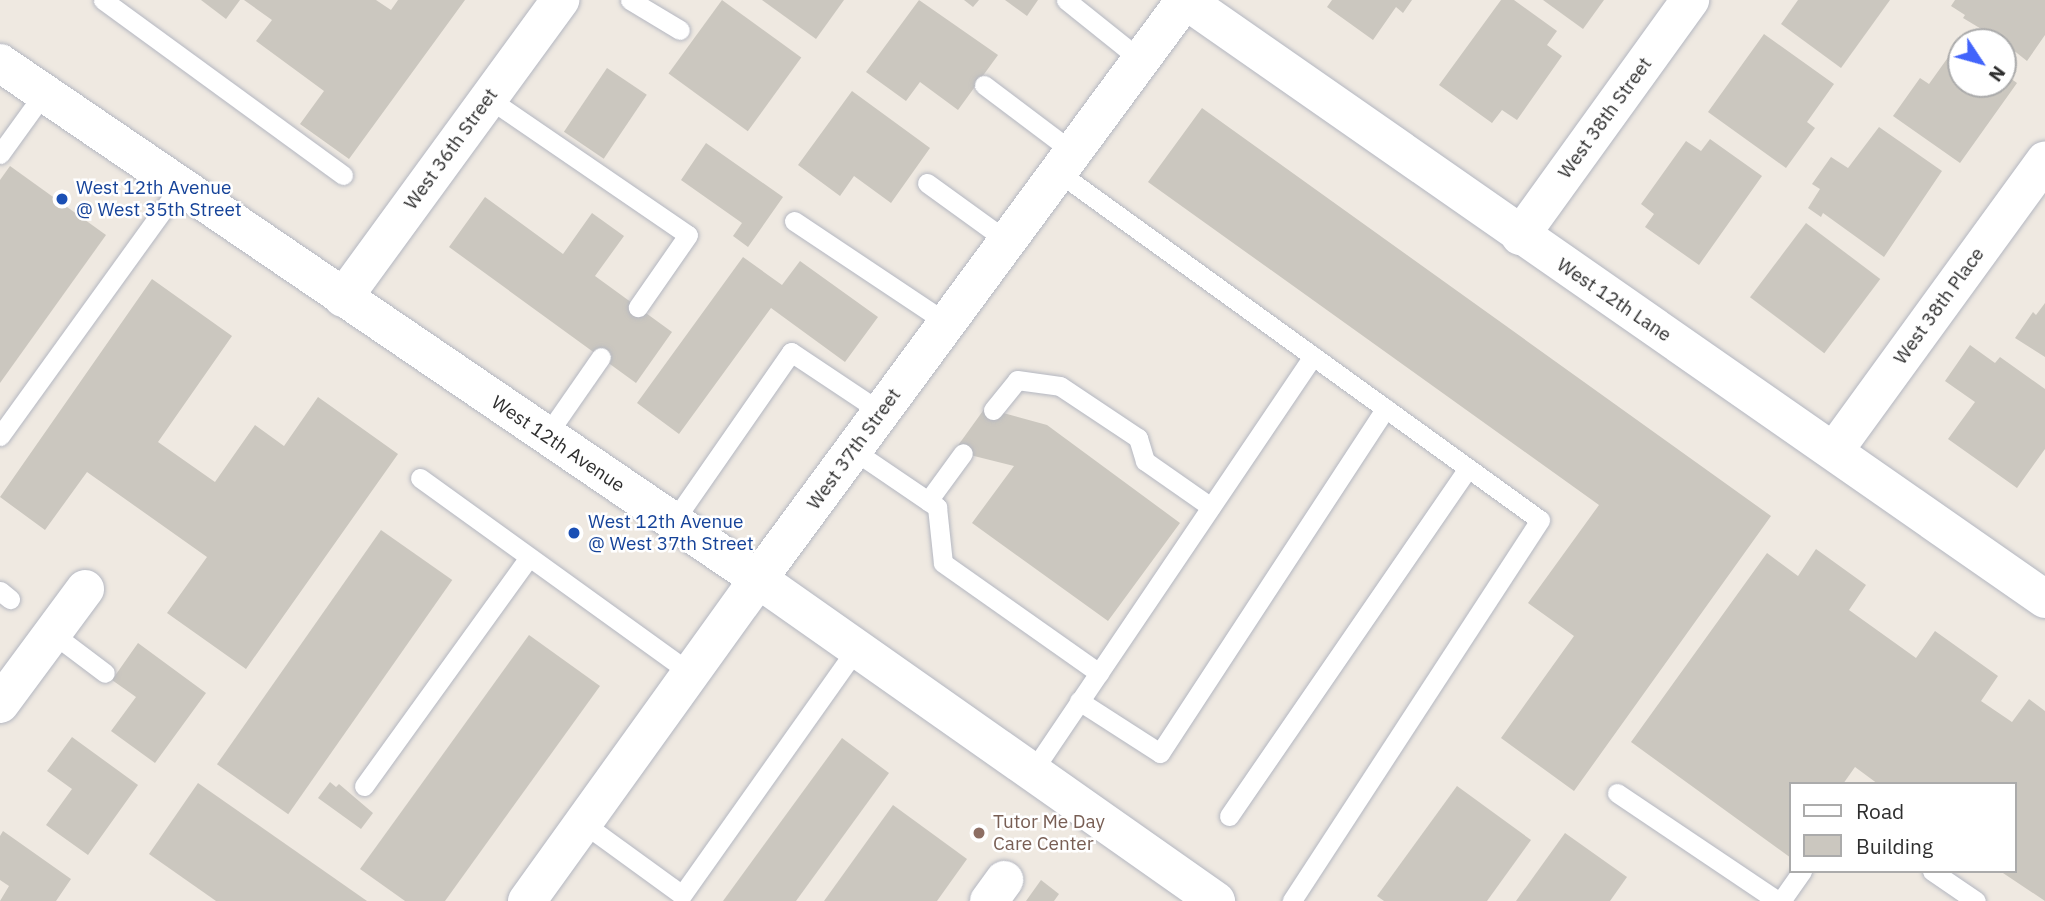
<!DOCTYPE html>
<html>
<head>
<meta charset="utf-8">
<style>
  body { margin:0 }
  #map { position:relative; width:2045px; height:901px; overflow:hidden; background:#efe9e1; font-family:"IBM Plex Sans",sans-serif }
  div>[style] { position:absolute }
  .building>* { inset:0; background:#cbc7bf; transform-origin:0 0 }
  .roads { filter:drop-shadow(0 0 2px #b4b7c1) drop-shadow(0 0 2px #b4b7c1) }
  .lane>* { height:19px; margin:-9.5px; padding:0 9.5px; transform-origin:9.5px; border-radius:9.5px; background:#fff }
  .street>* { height:38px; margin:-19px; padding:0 19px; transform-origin:19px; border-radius:19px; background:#fff }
  .secondary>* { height:38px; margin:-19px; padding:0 19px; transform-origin:19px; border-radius:19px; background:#fff }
  .dots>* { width:19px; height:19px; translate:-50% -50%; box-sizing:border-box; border:4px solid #fff; border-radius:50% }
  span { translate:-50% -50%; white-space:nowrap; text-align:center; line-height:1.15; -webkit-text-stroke:5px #fff; paint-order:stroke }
  .street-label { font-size:19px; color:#2e2e2e }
  .transit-label { font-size:19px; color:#164399 }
  .left { translate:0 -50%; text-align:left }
  .education-label { font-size:19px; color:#785e54 }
  .legend { position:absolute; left:1789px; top:782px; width:228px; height:91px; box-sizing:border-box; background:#fff; border:2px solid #ababab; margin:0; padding:9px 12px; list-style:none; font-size:21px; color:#2e2e2e }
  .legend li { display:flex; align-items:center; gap:14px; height:35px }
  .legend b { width:35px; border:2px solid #ababab }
  .north { position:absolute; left:1947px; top:28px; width:70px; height:70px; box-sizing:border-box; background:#fff; border:2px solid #ababab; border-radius:50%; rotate:126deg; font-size:19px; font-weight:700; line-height:28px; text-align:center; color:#2e2e2e }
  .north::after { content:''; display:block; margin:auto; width:24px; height:32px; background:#4264fb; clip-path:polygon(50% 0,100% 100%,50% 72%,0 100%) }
</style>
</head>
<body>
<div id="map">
  <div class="building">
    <div style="clip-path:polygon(201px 0,240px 0,226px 19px)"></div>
    <div style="clip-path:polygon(244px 0,376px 0,391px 10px,398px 0,465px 0,349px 159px,300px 124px,324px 91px,256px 41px,272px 20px)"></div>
    <div style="left:722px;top:0;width:98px;height:91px;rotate:36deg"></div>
    <div style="clip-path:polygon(762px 0,844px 0,816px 39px)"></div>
    <div style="clip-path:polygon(919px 0,998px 55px,958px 110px,920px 82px,906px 101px,866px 72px)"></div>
    <div style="clip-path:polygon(964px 0,979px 0,973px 7px)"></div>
    <div style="clip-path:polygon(1005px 0,1038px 0,1027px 16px)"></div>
    <div style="clip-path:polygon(1332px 0,1412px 0,1403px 13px,1396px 7px,1373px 40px,1327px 7px)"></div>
    <div style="clip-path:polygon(1501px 0,1514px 0,1557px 31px,1547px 45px,1562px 56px,1517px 120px,1502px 110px,1492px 123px,1439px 85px)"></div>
    <div style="clip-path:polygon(1543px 0,1604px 0,1583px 29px)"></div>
    <div style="clip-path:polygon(1798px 0,1890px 0,1841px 68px,1781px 24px)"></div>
    <div style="clip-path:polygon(1955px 0,2045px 0,2045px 35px,2027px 61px,2003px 42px,1963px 18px,1965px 15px,1951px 6px)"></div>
    <div style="clip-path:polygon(1764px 34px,1834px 84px,1807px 122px,1815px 128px,1786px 168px,1708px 112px)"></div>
    <div style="clip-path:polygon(1959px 42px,1961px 84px,2003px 84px,2003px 73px,2017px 83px,1960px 163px,1893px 116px,1920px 78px,1929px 84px)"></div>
    <div style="left:607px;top:68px;width:48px;height:77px;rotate:34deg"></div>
    <div style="clip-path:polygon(852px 91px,930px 148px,891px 203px,854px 176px,840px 196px,798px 165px)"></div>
    <div style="clip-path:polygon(1202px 108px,1771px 516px,1574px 791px,1501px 738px,1574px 636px,1528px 603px,1599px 505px,1148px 182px)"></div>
    <div style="clip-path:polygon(1879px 127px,1942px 171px,1884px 257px,1823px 213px,1821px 217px,1808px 208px,1820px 189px,1812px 184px,1831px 157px,1848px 168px)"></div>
    <div style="clip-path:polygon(1710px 139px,1762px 176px,1699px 265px,1645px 227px,1654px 214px,1641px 204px,1686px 141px,1701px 151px)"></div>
    <div style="clip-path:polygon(706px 143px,783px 197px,748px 247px,733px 236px,742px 223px,681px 180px)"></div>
    <div style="clip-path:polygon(10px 166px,106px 235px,0 383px,0 180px)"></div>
    <div style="clip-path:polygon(485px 197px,563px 254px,592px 213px,624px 236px,595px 276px,672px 332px,636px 383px,449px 247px)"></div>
    <div style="left:1806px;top:223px;width:93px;height:93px;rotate:37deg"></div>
    <div style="clip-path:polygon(743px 257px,782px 285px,800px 261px,878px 317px,845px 362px,771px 308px,679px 434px,637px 403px)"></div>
    <div style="clip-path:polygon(152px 279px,232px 336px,158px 442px,215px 482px,255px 425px,284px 446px,318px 397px,398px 454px,246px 669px,167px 613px,207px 557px,87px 472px,45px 530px,0 497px)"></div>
    <div style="clip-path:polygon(2045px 303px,2045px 357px,2015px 338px,2033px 312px,2036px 315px)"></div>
    <div style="clip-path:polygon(1970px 345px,1995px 363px,2000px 357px,2045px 389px,2045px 449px,2017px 488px,1948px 439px,1975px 402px,1945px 381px)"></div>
    <div style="clip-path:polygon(985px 408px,1047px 425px,1180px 523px,1108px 621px,972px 523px,1014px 466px,954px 451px)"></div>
    <div style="left:381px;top:530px;width:87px;height:286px;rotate:35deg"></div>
    <div style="clip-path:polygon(1816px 549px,1866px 585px,1849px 610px,1916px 658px,1935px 631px,1998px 676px,1981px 701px,2012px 722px,2029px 699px,2045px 711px,2045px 901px,2000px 871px,2015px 871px,2015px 784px,1878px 784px,1855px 767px,1843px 784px,1791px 784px,1791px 858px,1631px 742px,1767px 553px,1798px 576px)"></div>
    <div style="clip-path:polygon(529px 635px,600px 686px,445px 901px,405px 901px,360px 869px)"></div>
    <div style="clip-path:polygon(138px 643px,206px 693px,155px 763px,111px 731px,136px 697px,112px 680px)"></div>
    <div style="clip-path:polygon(72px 737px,138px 785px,88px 855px,46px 825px,72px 789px,47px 771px)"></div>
    <div style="clip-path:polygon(842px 738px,889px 773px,796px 901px,723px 901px)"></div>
    <div style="clip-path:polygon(330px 782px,336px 787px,339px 784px,373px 813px,361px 829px,318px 798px)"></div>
    <div style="clip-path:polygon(198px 783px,367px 901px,216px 901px,149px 854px)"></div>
    <div style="clip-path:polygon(1457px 786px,1531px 840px,1487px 901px,1384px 901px,1377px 896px)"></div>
    <div style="clip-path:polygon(893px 805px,967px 859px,937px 901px,824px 901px)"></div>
    <div style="clip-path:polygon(3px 831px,71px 879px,56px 901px,0 901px,9px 886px,0 880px,0 836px)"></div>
    <div style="clip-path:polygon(1565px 833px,1627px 877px,1610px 901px,1516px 901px)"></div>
    <div style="clip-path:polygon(1041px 880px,1059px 894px,1054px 901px,1026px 901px)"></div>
  </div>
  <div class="roads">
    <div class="lane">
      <div style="left:103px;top:0;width:297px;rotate:36.1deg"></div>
      <div style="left:630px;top:0;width:58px;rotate:31deg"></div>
      <div style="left:1066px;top:0;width:96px;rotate:38.7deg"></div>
      <div style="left:984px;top:85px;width:111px;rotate:37deg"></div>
      <div style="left:488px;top:98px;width:242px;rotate:34.4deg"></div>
      <div style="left:688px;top:235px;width:88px;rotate:124.8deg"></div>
      <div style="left:0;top:154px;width:75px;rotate:-54.2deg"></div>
      <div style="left:1058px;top:172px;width:594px;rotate:35.83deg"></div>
      <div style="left:1540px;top:520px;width:455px;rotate:123.1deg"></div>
      <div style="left:927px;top:183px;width:99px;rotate:35.9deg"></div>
      <div style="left:794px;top:221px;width:184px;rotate:33.7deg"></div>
      <div style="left:993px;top:410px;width:38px;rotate:-51deg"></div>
      <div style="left:1017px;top:380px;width:43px;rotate:7.9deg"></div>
      <div style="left:1060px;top:386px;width:94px;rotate:33.7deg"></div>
      <div style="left:1138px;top:438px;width:24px;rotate:73deg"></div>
      <div style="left:1145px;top:461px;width:80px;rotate:34.9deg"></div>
      <div style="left:0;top:436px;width:308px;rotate:-54.2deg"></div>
      <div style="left:546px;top:436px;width:96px;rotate:-55.2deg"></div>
      <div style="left:853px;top:450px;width:102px;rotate:34.2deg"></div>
      <div style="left:937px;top:507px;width:56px;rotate:83.9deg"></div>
      <div style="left:943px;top:563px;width:191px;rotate:35.2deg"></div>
      <div style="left:420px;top:478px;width:333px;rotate:35.8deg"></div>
      <div style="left:928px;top:501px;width:59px;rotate:-53.9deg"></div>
      <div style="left:673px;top:522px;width:207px;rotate:-55.2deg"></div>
      <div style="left:791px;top:352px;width:108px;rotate:33.7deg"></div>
      <div style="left:0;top:591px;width:13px;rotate:39deg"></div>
      <div style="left:52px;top:633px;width:66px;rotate:37deg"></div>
      <div style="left:1079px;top:701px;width:96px;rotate:32.7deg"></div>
      <div style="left:1160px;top:753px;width:412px;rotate:-56.8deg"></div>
      <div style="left:1032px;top:772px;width:502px;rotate:-55.96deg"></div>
      <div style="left:364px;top:786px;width:282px;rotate:-54.2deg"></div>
      <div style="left:1617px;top:793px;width:194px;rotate:33.9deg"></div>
      <div style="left:1229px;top:816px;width:422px;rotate:-55.5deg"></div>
      <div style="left:583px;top:823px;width:122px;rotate:36deg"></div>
      <div style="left:682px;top:895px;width:301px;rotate:-54.7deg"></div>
      <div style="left:1932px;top:871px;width:53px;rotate:34.3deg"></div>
      <div style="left:1781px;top:901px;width:37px;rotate:-55deg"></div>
    </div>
    <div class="street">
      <div style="left:1185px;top:0;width:1048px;rotate:34.86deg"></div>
      <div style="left:1520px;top:236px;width:291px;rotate:-54.2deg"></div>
      <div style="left:343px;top:298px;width:369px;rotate:-53.9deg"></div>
      <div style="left:1834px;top:451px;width:359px;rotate:-54deg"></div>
      <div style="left:0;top:704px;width:143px;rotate:-53.5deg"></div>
      <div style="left:989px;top:901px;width:26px;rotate:-54deg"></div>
    </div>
    <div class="secondary">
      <div style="left:0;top:63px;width:917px;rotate:34.24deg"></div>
      <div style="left:758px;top:579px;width:560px;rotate:35.11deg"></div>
      <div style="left:527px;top:901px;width:396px;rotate:-54.3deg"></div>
      <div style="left:758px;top:579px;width:719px;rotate:-53.59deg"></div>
    </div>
  </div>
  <div class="dots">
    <div style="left:62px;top:199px;background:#1a4fb4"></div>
    <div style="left:574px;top:533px;background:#1a4fb4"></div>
    <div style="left:979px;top:833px;background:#8d6e63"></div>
  </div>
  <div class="street-label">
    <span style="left:1605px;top:118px;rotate:-54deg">West 38th Street</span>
    <span style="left:451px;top:149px;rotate:-54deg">West 36th Street</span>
    <span style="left:1614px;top:300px;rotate:34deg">West 12th Lane</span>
    <span style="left:1939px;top:306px;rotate:-54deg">West 38th Place</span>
    <span style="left:558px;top:444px;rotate:34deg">West 12th Avenue</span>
    <span style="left:854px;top:449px;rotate:-54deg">West 37th Street</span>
  </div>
  <div class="transit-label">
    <span class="left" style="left:76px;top:199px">West 12th Avenue<br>@ West 35th Street</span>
    <span class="left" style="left:588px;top:533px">West 12th Avenue<br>@ West 37th Street</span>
  </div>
  <div class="education-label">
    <span class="left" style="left:993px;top:833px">Tutor Me Day<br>Care Center</span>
  </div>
  <ul class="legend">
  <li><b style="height:9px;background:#fff"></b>Road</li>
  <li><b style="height:19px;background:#cbc7bf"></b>Building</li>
  </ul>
  <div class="north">N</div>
</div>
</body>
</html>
